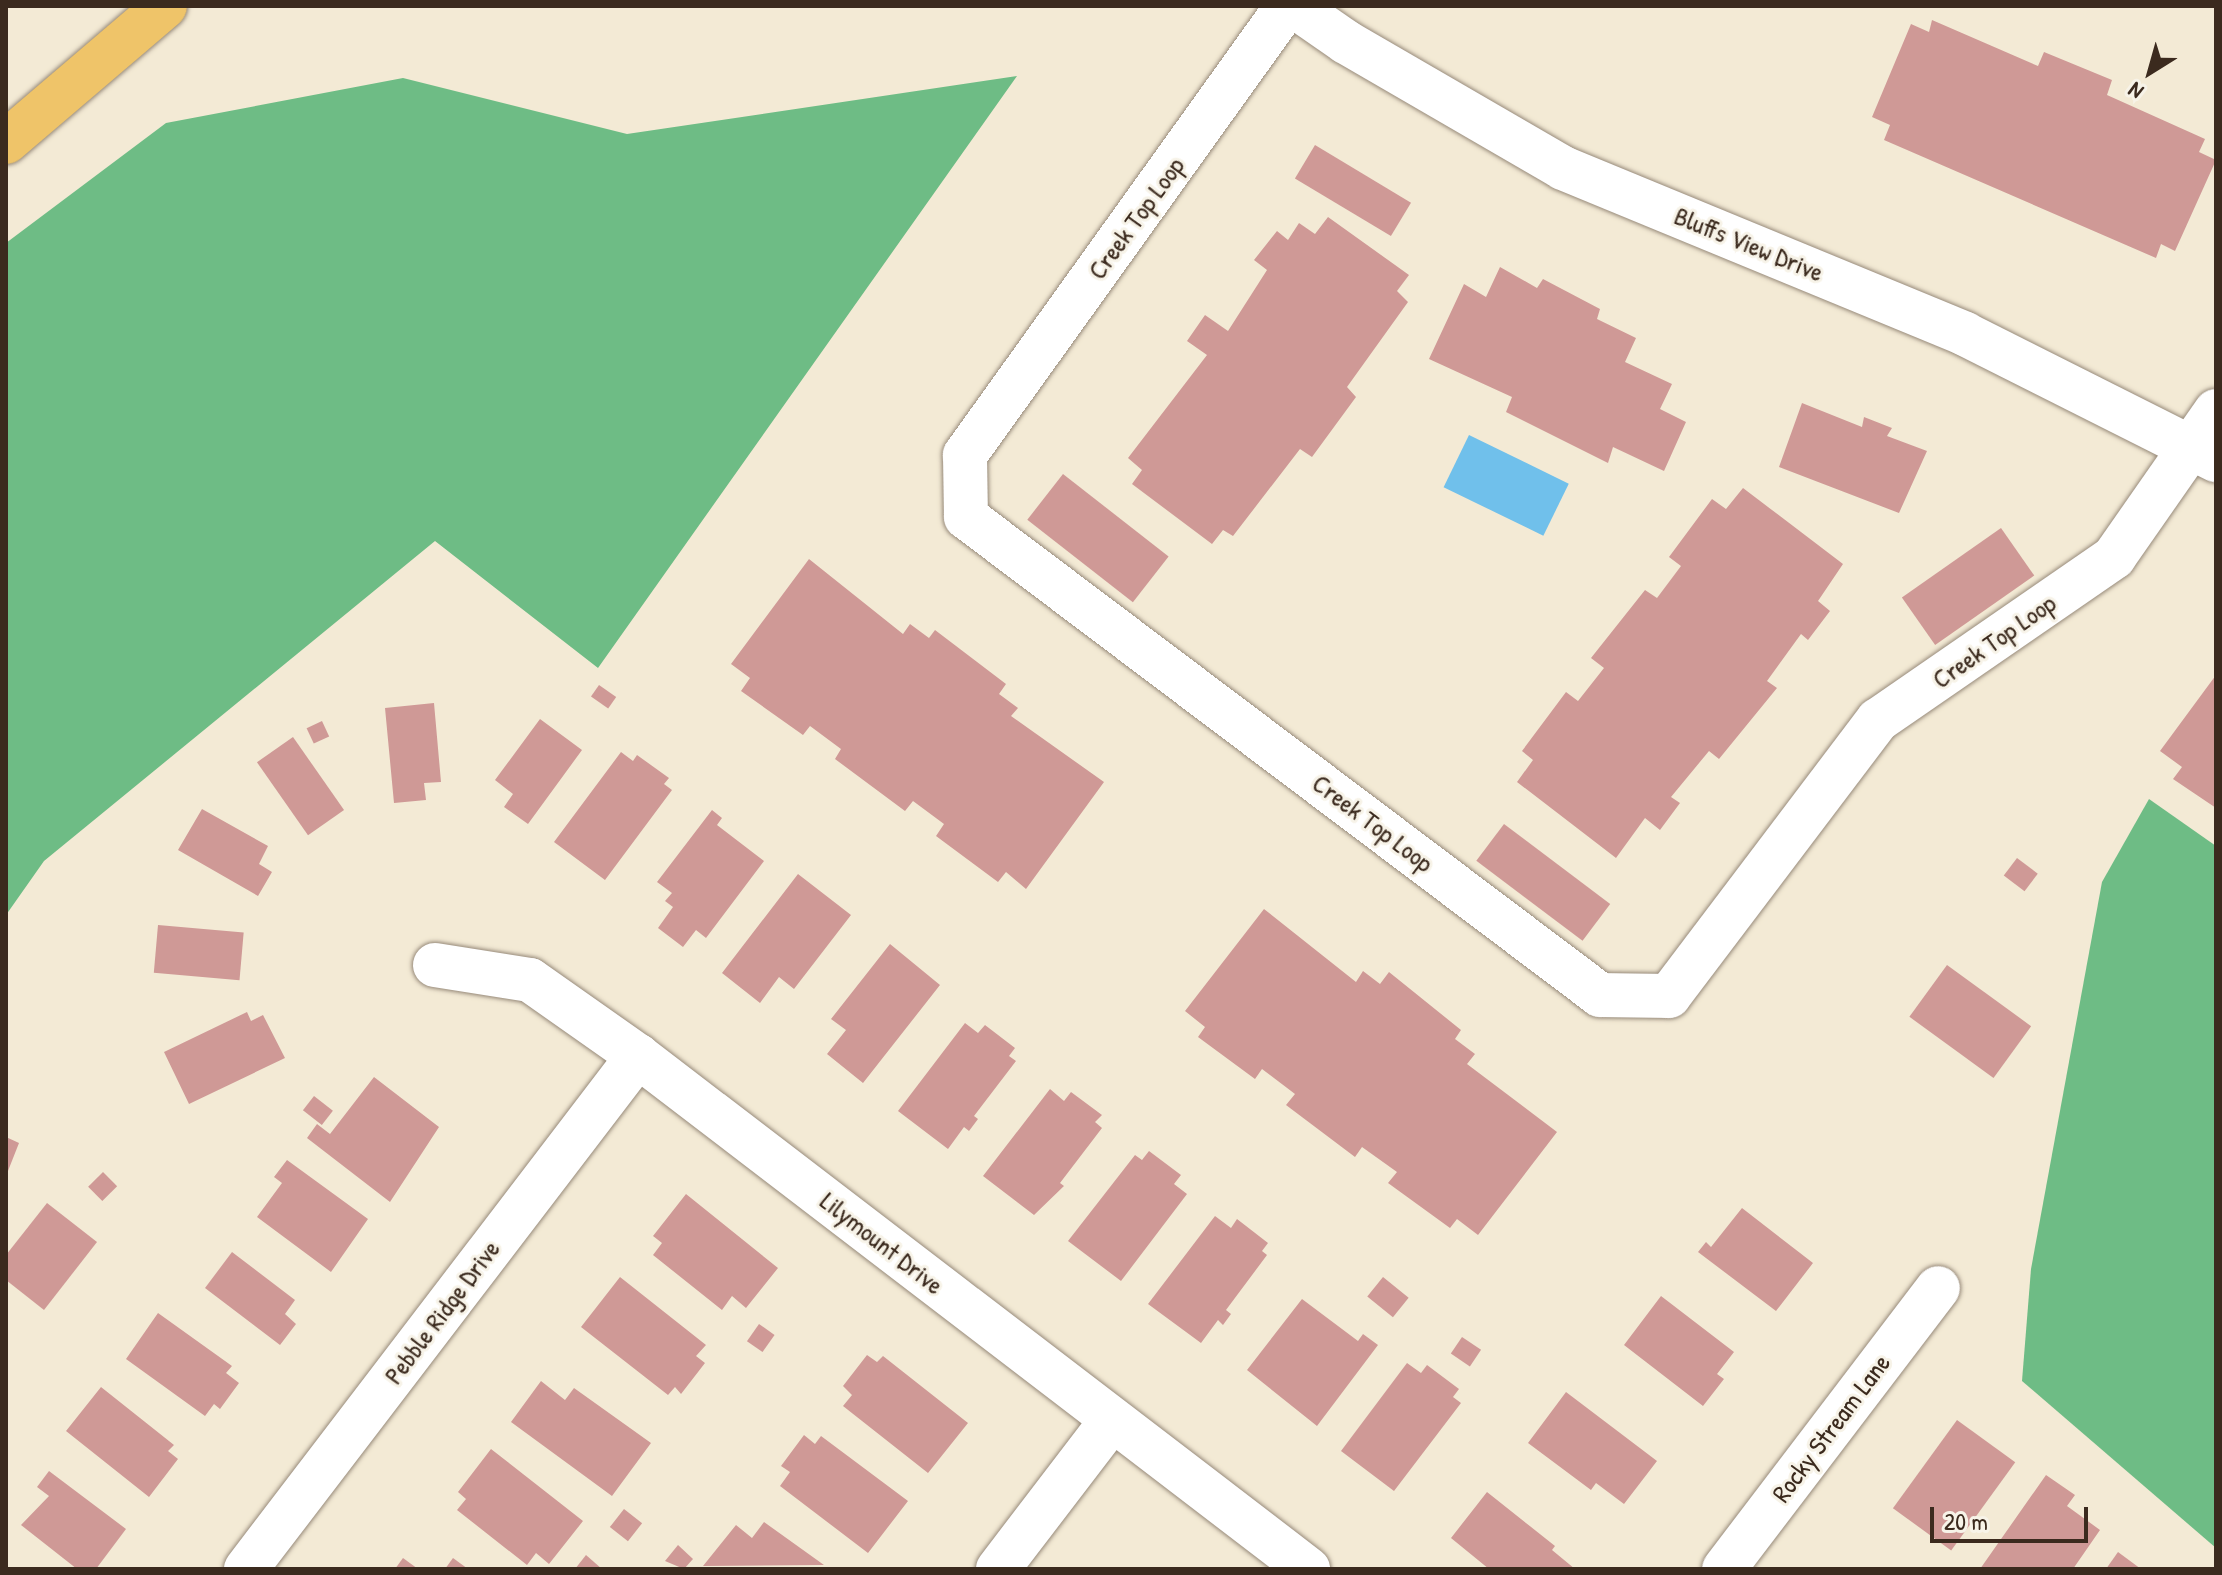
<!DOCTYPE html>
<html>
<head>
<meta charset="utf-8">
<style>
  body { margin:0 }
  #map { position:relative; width:2222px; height:1575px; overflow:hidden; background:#f3ead5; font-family:"Patrick Hand",sans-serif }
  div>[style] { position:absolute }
  .forest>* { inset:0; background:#6ebc85 }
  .water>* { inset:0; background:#70c0eb; transform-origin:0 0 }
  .building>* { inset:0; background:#cf9996; transform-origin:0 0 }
  .roads { filter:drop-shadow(0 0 2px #978a7a) drop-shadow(0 0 2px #978a7a) }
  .street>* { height:44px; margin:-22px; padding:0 22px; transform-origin:22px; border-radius:22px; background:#fff }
  .primary>* { height:44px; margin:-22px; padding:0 22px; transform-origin:22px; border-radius:22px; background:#efc469 }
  span { translate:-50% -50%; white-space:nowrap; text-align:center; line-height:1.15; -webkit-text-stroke:6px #f7f3e8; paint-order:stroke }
  .street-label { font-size:26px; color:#3b2a1e }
  .frame { position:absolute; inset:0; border:8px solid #3b2a1e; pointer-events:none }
  .north { position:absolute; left:2110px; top:32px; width:80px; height:80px; -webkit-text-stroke:6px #f7f3e8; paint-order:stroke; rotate:217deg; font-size:22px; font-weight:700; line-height:32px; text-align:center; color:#3b2a1e }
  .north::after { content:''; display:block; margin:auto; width:28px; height:36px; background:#3b2a1e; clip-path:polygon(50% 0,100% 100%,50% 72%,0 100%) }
  .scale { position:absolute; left:1930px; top:1507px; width:158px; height:36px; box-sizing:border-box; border:4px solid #3b2a1e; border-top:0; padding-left:10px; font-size:24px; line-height:28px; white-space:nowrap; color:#3b2a1e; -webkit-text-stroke:6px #f7f3e8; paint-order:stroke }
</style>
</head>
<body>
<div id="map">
  <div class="forest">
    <div style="clip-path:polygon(1017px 76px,598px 668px,435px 541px,44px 861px,6px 915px,6px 243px,166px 123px,403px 78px,627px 134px)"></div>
    <div style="clip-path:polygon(2149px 799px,2216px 846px,2216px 1548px,2022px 1381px,2031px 1269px,2102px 882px)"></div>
  </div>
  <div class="water">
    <div style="left:1469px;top:435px;width:111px;height:58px;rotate:26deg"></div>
  </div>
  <div class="building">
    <div style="clip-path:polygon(1932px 20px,2038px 66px,2044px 52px,2112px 80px,2107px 95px,2205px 139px,2199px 152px,2216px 160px,2175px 251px,2161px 244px,2156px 258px,1884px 140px,1890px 125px,1872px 117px,1911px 24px,1929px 32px)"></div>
    <div style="left:1315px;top:145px;width:112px;height:39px;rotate:31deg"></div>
    <div style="clip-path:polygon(1328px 217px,1409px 275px,1397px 291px,1408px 302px,1347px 387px,1356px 397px,1312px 457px,1300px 449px,1233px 536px,1223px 530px,1212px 544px,1132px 484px,1142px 470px,1128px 458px,1207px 355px,1187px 341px,1205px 315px,1228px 331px,1267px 270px,1254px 260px,1277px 231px,1288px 240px,1299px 223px,1315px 234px)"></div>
    <div style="clip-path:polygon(1500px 267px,1537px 288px,1543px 279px,1600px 309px,1597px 319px,1636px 338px,1625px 362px,1672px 384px,1660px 409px,1686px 422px,1664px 471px,1613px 447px,1608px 463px,1506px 412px,1512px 397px,1429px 359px,1464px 284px,1486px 297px)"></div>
    <div style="clip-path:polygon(1802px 403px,1862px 427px,1864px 417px,1892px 428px,1887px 436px,1927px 451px,1899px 513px,1779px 467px)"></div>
    <div style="left:1063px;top:474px;width:134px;height:58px;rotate:38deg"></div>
    <div style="clip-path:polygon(1743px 488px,1843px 564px,1818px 601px,1830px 611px,1808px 640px,1801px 634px,1767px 681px,1777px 688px,1719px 759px,1709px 751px,1671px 797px,1680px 803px,1660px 830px,1645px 818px,1616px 858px,1517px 782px,1533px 760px,1522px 751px,1566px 692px,1578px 701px,1604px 668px,1591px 658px,1645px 590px,1657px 598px,1681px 566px,1669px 557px,1712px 499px,1726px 509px)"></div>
    <div style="left:2001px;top:528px;width:58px;height:121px;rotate:55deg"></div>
    <div style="clip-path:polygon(809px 559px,903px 634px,910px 624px,929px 638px,935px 630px,1006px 684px,999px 694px,1018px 708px,1011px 716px,1104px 782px,1026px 889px,1006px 872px,998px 882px,936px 836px,944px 824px,913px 801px,905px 811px,835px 759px,841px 749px,810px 726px,803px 735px,741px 691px,750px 678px,731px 664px)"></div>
    <div style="clip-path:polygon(2216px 675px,2216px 808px,2173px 779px,2182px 767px,2160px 751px)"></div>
    <div style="left:599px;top:685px;width:21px;height:14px;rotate:35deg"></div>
    <div style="clip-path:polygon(434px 703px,441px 782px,424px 783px,426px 800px,394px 803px,385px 708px)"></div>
    <div style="clip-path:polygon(540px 719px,582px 750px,528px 824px,504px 807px,513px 794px,495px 780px)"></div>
    <div style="left:322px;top:721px;width:17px;height:17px;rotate:65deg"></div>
    <div style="left:293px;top:737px;width:89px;height:44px;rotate:55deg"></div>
    <div style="clip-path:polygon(621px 752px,633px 761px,637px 755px,669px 778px,664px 784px,672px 790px,605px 880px,554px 842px)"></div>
    <div style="clip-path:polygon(202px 809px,268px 846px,259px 864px,272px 872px,258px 896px,178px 850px)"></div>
    <div style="clip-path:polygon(712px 810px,722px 818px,717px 825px,764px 861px,706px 938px,696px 930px,683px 947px,658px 928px,673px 907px,665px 901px,672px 893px,657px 882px)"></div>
    <div style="left:1504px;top:824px;width:133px;height:46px;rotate:37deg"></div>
    <div style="left:2017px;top:858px;width:26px;height:22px;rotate:37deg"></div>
    <div style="clip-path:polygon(798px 874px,851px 915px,794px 989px,779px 977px,760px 1003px,722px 973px)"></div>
    <div style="clip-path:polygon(1264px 909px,1356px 982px,1363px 971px,1380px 984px,1389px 972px,1461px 1030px,1455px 1039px,1475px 1054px,1467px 1064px,1557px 1132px,1478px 1235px,1457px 1219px,1450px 1228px,1388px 1183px,1397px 1172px,1362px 1147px,1355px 1157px,1286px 1105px,1295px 1094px,1262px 1069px,1255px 1079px,1198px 1037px,1205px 1027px,1185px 1011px)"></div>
    <div style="left:158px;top:925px;width:86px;height:48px;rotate:5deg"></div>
    <div style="clip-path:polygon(890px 944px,940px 985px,863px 1083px,827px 1054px,846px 1030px,831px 1019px)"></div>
    <div style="left:1947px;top:965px;width:104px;height:64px;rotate:36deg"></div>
    <div style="clip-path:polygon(247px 1012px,251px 1021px,263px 1015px,285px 1058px,189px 1104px,164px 1052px)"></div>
    <div style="clip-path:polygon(965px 1023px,978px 1033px,985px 1025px,1015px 1048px,1009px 1056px,1016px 1061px,974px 1116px,978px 1119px,969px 1131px,964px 1127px,948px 1149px,898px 1111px)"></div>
    <div style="clip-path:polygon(374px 1077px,439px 1127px,390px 1202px,307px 1138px,317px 1124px,330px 1134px)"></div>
    <div style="clip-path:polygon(1050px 1089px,1064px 1101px,1071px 1092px,1102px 1115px,1095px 1122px,1102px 1128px,1060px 1183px,1064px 1186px,1034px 1215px,983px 1176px)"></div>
    <div style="left:314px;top:1096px;width:24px;height:18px;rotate:38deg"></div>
    <div style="clip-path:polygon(6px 1137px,19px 1143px,6px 1176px)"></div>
    <div style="clip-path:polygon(1149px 1151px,1181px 1175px,1174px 1184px,1187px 1194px,1121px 1281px,1068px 1241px,1135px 1155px,1142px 1160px)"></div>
    <div style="clip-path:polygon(287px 1160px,368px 1219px,331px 1272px,257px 1217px,282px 1183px,274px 1177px)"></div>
    <div style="left:103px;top:1172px;width:20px;height:21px;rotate:45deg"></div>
    <div style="clip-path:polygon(686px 1194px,778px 1268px,746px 1308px,732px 1296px,722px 1310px,653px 1255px,662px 1243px,653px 1236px)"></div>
    <div style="clip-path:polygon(47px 1203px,97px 1242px,44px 1310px,6px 1280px,6px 1255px)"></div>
    <div style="clip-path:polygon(1742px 1208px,1813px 1263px,1776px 1311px,1698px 1252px,1706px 1242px,1711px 1247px)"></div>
    <div style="clip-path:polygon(1215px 1216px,1231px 1228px,1237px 1219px,1268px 1243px,1262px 1251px,1267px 1255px,1226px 1310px,1231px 1314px,1223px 1325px,1218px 1320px,1201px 1343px,1148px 1304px)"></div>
    <div style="clip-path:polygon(232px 1252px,295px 1300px,285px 1314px,296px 1324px,280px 1345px,205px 1288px)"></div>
    <div style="clip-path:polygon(620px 1277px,706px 1345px,696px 1356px,705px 1363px,681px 1394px,675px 1387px,668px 1395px,581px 1327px)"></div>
    <div style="left:1383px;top:1277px;width:33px;height:25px;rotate:39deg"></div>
    <div style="clip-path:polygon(1661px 1296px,1734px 1352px,1717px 1374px,1724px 1379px,1703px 1406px,1624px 1345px)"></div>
    <div style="clip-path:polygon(1302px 1299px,1358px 1341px,1363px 1334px,1378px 1345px,1317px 1426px,1247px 1370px)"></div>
    <div style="clip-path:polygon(158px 1313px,232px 1366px,226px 1373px,239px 1383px,220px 1409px,214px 1404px,205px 1416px,126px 1359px)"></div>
    <div style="left:759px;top:1324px;width:19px;height:21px;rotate:35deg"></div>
    <div style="left:1462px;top:1337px;width:23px;height:20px;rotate:34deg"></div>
    <div style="clip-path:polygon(867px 1355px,877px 1362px,883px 1356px,968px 1423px,928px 1473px,843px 1406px,852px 1395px,843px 1386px)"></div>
    <div style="clip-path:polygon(1407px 1363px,1421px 1373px,1427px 1365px,1459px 1389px,1453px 1397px,1461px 1403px,1394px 1491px,1341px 1451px)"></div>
    <div style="clip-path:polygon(541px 1381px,565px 1400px,574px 1388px,651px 1443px,612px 1496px,511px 1422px)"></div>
    <div style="clip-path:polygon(101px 1387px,174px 1445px,168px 1451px,178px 1459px,149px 1497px,66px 1431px)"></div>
    <div style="clip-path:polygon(1566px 1392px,1657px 1461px,1624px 1504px,1596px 1483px,1591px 1490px,1528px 1443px)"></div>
    <div style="left:1957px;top:1420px;width:72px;height:109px;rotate:36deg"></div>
    <div style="clip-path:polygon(804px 1435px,815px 1444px,821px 1436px,908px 1501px,868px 1553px,780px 1486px,790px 1472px,781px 1466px)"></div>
    <div style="clip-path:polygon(491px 1449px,583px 1521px,549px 1564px,536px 1553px,527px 1565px,457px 1510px,466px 1499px,458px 1492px)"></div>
    <div style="clip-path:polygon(49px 1471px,126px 1529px,96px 1569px,77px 1569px,21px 1525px,49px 1496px,37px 1487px)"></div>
    <div style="clip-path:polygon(2046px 1475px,2075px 1495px,2067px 1506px,2100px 1530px,2073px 1569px,1980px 1569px)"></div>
    <div style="clip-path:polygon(1487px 1492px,1555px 1546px,1552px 1550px,1575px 1569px,1489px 1569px,1451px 1538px)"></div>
    <div style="left:624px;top:1509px;width:23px;height:23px;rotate:38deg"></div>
    <div style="clip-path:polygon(764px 1522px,824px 1565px,703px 1566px,736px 1525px,752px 1538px)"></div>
    <div style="clip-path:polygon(678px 1545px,693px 1559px,684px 1569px,665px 1561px)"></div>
    <div style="clip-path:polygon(2118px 1552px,2141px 1569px,2106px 1569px)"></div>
    <div style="clip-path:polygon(586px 1555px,602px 1569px,575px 1569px)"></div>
    <div style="clip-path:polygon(403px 1558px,418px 1569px,395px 1569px)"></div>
    <div style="clip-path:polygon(453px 1558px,468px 1569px,445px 1569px)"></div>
  </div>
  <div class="roads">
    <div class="street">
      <div style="left:1287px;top:6px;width:553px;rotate:125.65deg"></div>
      <div style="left:965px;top:455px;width:62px;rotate:89.1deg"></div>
      <div style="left:966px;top:517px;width:794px;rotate:37.01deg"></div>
      <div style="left:1600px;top:995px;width:69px;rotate:0.8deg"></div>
      <div style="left:1669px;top:996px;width:346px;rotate:-52.9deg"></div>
      <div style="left:1878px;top:720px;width:287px;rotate:-34.6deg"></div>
      <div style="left:2114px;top:557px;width:178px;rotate:-55.1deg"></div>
      <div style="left:1294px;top:6px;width:63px;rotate:34.7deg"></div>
      <div style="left:1346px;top:42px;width:251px;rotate:30.1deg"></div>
      <div style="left:1563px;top:168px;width:435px;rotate:22.4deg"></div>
      <div style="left:1965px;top:334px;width:281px;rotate:26.7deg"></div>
      <div style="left:435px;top:965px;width:96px;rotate:9deg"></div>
      <div style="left:530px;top:980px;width:132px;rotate:35.1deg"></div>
      <div style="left:638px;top:1056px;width:844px;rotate:37.44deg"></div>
      <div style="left:246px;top:1569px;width:646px;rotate:-52.62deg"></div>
      <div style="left:998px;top:1569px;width:188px;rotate:-52.6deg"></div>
      <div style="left:1724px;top:1569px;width:353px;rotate:-52.7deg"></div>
    </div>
    <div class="primary">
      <div style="left:6px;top:142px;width:209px;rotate:-40.5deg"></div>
    </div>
  </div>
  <div class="street-label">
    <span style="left:1136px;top:218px;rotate:-54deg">Creek Top Loop</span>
    <span style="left:1749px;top:244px;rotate:22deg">Bluffs View Drive</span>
    <span style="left:1994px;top:641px;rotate:-35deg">Creek Top Loop</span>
    <span style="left:1373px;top:823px;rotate:37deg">Creek Top Loop</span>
    <span style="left:882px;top:1243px;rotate:38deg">Lilymount Drive</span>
    <span style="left:442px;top:1312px;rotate:-53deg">Pebble Ridge Drive</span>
    <span style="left:1831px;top:1428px;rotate:-53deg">Rocky Stream Lane</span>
  </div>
  <div class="frame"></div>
  <div class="north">N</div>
  <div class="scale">20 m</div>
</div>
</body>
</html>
